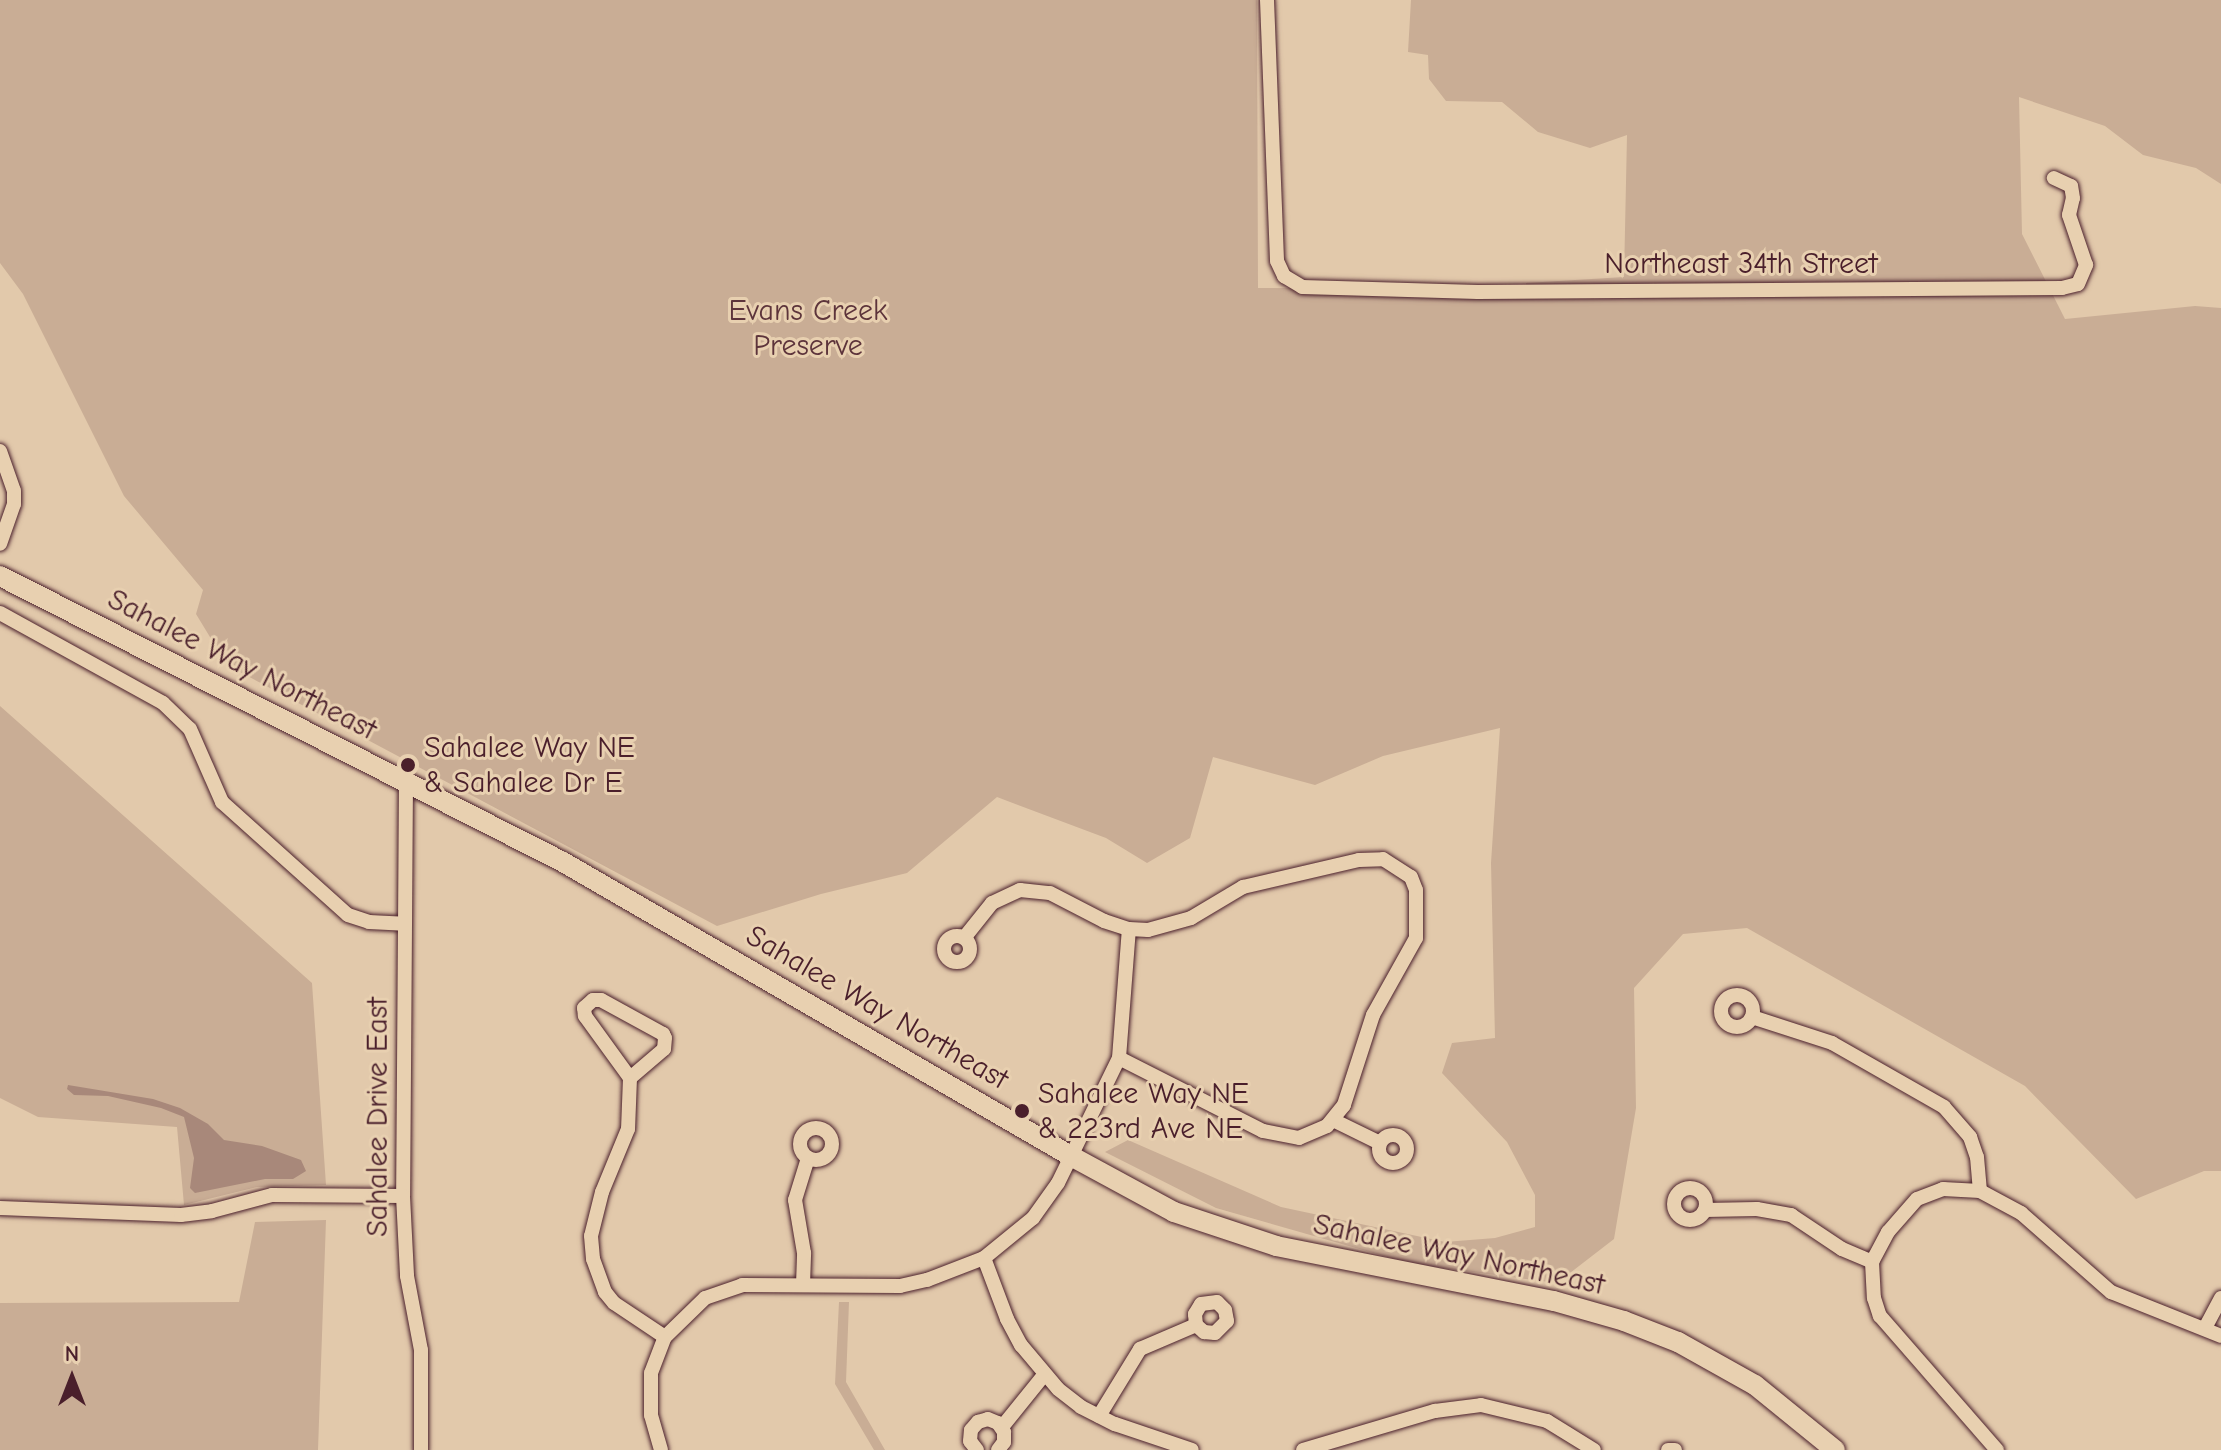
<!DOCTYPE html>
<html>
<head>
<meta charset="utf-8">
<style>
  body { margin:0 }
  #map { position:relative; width:2221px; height:1450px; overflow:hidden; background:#e2c9ab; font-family:"Comic Neue",sans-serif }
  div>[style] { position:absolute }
  .green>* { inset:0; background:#c9ad95 }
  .water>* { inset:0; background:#a8887a }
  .roads { filter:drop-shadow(0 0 2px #4a1f2b) drop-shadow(0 0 2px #4a1f2b) }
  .minor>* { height:14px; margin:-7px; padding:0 7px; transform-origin:7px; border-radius:7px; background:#e8d0b0 }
  .minor>.ring { margin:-7px; padding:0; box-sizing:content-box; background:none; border:14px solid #e8d0b0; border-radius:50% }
  .secondary>* { height:20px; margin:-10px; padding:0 10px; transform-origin:10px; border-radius:10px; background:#e8d0b0 }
  .dots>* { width:22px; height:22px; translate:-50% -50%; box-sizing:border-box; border:4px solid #e8d0b0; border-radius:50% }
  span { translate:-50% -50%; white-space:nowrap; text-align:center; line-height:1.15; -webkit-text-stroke:6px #e8d0b0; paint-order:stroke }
  .street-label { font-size:30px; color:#4a1f2b }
  .park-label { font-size:30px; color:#5d343b }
  .poi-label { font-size:30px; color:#4a1f2b }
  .left { translate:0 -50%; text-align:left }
  .north { position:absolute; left:32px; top:1338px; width:80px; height:80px; -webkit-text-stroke:6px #e8d0b0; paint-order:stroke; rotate:0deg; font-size:22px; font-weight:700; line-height:32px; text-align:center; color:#4a1f2b }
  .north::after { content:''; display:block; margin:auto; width:28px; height:36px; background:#4a1f2b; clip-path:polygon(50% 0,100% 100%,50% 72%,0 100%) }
</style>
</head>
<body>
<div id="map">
  <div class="green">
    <div style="clip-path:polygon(0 0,1257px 0,1258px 288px,1526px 290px,1526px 283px,1624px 277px,1627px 135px,1590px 148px,1538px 132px,1502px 102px,1446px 101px,1429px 79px,1428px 55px,1408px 52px,1411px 0,2221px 0,2221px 184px,2196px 168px,2143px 155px,2105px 126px,2019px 97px,2022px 234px,2065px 319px,2195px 306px,2221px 308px,2221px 1171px,2204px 1171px,2136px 1199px,2025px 1086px,1747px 928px,1683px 934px,1634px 988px,1636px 1108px,1614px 1239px,1557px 1283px,1412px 1264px,1216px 1208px,1105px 1152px,1128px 1140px,1281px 1207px,1445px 1242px,1495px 1238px,1535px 1227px,1535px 1195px,1507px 1142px,1442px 1073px,1452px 1043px,1495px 1038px,1491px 863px,1500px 728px,1383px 756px,1315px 785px,1213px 757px,1190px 838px,1147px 863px,1106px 838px,997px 797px,907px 873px,821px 894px,717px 926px,227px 665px,196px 614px,203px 590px,124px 496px,23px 294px,0 263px)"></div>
    <div style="clip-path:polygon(0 706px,312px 983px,326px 1185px,257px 1187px,184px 1205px,177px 1127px,38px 1117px,0 1098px)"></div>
    <div style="clip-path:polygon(326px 1220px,318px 1450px,0 1450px,0 1303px,239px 1302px,255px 1222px)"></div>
    <div style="clip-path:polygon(839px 1302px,849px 1302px,846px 1382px,885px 1450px,874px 1450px,835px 1384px)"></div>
  </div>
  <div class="water">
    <div style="clip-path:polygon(68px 1085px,153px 1099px,180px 1108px,208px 1124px,224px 1140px,262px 1146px,301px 1160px,306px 1171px,293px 1179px,265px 1179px,195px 1193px,190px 1188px,194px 1158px,184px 1117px,161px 1108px,108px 1096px,74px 1095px,67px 1089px)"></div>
  </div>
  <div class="roads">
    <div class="minor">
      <div style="left:1267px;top:0;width:261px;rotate:87.8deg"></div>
      <div style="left:1277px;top:261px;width:17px;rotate:65deg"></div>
      <div style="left:1284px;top:276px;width:21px;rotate:31deg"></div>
      <div style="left:1302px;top:287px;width:176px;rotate:1.6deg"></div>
      <div style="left:1478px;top:292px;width:584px;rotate:-0.39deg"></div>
      <div style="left:2062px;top:288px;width:16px;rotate:-14deg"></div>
      <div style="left:2078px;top:284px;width:21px;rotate:-67deg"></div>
      <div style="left:2086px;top:265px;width:53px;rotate:-108.8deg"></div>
      <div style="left:2069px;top:215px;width:17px;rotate:-77deg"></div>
      <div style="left:2073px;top:198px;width:12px;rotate:-99deg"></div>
      <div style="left:2071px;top:186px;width:19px;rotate:-155deg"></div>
      <div style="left:0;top:451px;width:42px;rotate:70.7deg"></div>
      <div style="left:14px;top:491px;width:13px;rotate:90deg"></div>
      <div style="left:14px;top:504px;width:42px;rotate:109.3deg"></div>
      <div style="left:0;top:613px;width:186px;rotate:28.9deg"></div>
      <div style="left:163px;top:703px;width:37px;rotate:44deg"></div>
      <div style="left:190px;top:729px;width:80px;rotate:66.3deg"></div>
      <div style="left:222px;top:802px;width:169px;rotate:41.9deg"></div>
      <div style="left:348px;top:915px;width:22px;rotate:18deg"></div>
      <div style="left:369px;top:922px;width:35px;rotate:3deg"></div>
      <div style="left:406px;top:782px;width:414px;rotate:90.4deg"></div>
      <div style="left:403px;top:1196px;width:80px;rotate:87.1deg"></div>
      <div style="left:407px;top:1276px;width:75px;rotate:79.3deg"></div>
      <div style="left:421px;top:1350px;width:100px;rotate:90deg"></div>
      <div class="ring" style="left:944px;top:936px;width:12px;height:12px"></div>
      <div style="left:964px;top:938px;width:45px;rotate:-51.3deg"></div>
      <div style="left:992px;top:903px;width:31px;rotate:-25deg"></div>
      <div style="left:1020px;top:890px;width:30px;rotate:6deg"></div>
      <div style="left:1050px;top:893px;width:61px;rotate:27.4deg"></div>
      <div style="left:1104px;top:921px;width:26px;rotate:18deg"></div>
      <div style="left:1129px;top:929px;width:19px;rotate:3deg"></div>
      <div style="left:1148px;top:930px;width:45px;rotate:-15.6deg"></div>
      <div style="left:1191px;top:918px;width:61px;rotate:-30.8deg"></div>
      <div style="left:1243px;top:887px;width:119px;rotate:-13.1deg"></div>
      <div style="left:1359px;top:860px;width:24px;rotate:-2deg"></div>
      <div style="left:1383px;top:859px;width:33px;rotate:33deg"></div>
      <div style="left:1411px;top:877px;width:14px;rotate:69deg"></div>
      <div style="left:1416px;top:890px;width:48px;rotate:90deg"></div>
      <div style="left:1416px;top:938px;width:88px;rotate:119.2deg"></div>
      <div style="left:1373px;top:1015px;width:95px;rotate:107.9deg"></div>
      <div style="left:1344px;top:1105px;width:27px;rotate:129deg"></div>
      <div style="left:1327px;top:1126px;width:30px;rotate:157deg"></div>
      <div style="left:1299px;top:1138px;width:37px;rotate:-169deg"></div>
      <div style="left:1263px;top:1131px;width:161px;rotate:-153.1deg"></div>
      <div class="ring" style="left:1721px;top:995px;width:18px;height:18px"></div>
      <div style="left:1752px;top:1017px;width:84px;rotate:18deg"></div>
      <div style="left:1832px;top:1043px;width:129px;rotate:29.7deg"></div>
      <div style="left:1944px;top:1107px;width:40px;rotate:49deg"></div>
      <div style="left:1970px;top:1137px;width:21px;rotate:71deg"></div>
      <div style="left:1977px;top:1157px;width:34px;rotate:85deg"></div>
      <div style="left:630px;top:1078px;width:77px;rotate:-126deg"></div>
      <div style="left:585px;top:1016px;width:8px;rotate:-97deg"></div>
      <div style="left:584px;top:1008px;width:12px;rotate:-42deg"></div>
      <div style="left:593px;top:1000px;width:8px"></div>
      <div style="left:601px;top:1000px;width:71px;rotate:28.7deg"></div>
      <div style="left:663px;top:1034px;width:4px;rotate:63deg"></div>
      <div style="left:665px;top:1038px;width:11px;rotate:95deg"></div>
      <div style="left:664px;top:1049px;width:45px;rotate:139.5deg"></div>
      <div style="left:630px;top:1078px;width:51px;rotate:92.2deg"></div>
      <div style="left:628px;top:1129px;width:68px;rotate:112.4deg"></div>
      <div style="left:602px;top:1192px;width:45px;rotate:104deg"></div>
      <div style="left:591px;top:1236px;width:23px;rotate:85deg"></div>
      <div style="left:593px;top:1259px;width:35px;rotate:70deg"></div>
      <div style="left:605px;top:1292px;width:14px;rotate:51deg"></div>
      <div style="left:614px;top:1303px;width:61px;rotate:33.7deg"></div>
      <div style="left:1333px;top:1120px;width:52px;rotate:26.1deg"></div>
      <div class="ring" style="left:800px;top:1128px;width:18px;height:18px"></div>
      <div class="ring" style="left:1379px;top:1135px;width:14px;height:14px"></div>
      <div class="ring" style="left:1674px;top:1188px;width:18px;height:18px"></div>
      <div style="left:0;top:1208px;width:181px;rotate:2.2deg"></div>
      <div style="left:181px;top:1215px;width:31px;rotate:-7deg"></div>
      <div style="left:212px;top:1211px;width:62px;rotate:-14.9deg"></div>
      <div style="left:272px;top:1195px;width:131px;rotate:0.4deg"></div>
      <div style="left:1705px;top:1210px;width:52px;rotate:-1.1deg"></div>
      <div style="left:1757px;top:1209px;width:35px;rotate:10deg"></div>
      <div style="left:1791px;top:1215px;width:61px;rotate:33.7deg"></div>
      <div style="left:1842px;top:1249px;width:33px;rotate:23deg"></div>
      <div style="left:1872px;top:1262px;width:36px;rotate:87deg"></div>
      <div style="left:1874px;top:1298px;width:19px;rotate:72deg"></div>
      <div style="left:1880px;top:1316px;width:178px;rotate:48.9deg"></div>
      <div style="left:984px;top:1258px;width:65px;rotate:69.3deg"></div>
      <div style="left:1007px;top:1319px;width:30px;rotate:62deg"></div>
      <div style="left:1021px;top:1345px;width:57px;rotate:49.9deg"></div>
      <div style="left:1058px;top:1389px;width:29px;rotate:38deg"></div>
      <div style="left:1081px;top:1407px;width:38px;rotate:27deg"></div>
      <div style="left:1115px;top:1424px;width:81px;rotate:18.7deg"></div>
      <div style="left:1872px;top:1262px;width:34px;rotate:-62deg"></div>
      <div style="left:1888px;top:1232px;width:44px;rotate:-48.7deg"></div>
      <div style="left:1917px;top:1199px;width:28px;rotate:-21deg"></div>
      <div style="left:1943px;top:1189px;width:37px;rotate:3deg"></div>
      <div style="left:1980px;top:1191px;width:47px;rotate:28.2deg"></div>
      <div style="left:2021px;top:1213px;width:120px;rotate:41.3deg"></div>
      <div style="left:2111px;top:1292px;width:118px;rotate:21.8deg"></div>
      <div style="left:803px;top:1285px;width:32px;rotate:-88deg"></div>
      <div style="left:804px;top:1253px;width:54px;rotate:-99.6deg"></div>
      <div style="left:795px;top:1200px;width:44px;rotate:-72.8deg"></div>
      <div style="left:2205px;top:1328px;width:34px;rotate:-62deg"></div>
      <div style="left:1099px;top:1416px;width:79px;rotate:-58.5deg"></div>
      <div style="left:1140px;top:1349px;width:61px;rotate:-23.2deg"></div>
      <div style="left:1196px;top:1325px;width:11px;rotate:41deg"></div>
      <div style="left:1204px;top:1332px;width:11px;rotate:5deg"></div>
      <div style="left:1215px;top:1333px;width:17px;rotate:-45deg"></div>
      <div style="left:1227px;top:1321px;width:11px;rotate:-100deg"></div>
      <div style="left:1225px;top:1310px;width:11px;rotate:-135deg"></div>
      <div style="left:1217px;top:1302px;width:16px;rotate:173deg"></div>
      <div style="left:1201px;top:1304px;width:12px;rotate:121deg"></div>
      <div style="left:1195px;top:1314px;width:11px;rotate:85deg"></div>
      <div style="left:1002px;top:1427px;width:67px;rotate:-51.1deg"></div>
      <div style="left:661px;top:1450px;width:36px;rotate:-106deg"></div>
      <div style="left:651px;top:1415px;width:42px;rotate:-90deg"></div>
      <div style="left:651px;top:1373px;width:39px;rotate:-69deg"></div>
      <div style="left:665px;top:1337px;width:56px;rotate:-44.3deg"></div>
      <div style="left:705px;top:1298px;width:39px;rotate:-19deg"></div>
      <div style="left:742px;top:1285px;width:158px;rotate:0.4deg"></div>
      <div style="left:900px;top:1286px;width:28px;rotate:-13deg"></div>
      <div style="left:927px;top:1280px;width:61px;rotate:-21.1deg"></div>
      <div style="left:984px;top:1258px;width:63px;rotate:-39.2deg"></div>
      <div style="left:1033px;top:1218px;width:43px;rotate:-54.5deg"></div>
      <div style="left:1058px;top:1183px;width:139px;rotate:-64deg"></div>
      <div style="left:1119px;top:1058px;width:129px;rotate:-85.6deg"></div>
      <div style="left:977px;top:1450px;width:11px;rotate:-128deg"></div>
      <div style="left:970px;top:1441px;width:11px;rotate:-85deg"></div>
      <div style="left:971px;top:1430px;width:11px;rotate:-49deg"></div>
      <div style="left:978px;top:1422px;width:10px;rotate:-17deg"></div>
      <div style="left:988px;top:1419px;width:11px;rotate:22deg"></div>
      <div style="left:998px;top:1423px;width:11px;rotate:56deg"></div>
      <div style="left:1004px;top:1432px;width:10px;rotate:90deg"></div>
      <div style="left:1004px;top:1442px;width:10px;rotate:127deg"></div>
      <div style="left:1303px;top:1450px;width:138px;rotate:-16.5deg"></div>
      <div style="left:1435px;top:1411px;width:46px;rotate:-7.4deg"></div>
      <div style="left:1481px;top:1405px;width:68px;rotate:13.6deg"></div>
      <div style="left:1547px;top:1421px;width:55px;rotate:31.7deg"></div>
      <div style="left:1668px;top:1450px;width:7px"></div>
    </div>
    <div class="secondary">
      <div style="left:0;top:576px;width:631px;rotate:26.93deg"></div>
      <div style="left:563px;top:862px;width:585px;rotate:30.07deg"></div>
      <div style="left:1069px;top:1155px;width:119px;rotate:28.5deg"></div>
      <div style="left:1174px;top:1212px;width:108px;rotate:18.4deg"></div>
      <div style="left:1276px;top:1246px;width:283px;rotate:11.2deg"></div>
      <div style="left:1554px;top:1301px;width:73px;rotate:15.9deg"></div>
      <div style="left:1624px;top:1321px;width:58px;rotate:21.3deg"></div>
      <div style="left:1678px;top:1342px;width:88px;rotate:29.2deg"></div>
      <div style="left:1755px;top:1385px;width:103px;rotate:39.1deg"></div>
    </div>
  </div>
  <div class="dots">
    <div style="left:408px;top:765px;background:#4a1f2b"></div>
    <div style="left:1022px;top:1111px;background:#4a1f2b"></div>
  </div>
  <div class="street-label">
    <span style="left:1741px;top:264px">Northeast 34th Street</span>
    <span style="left:242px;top:665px;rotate:27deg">Sahalee Way Northeast</span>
    <span style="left:877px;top:1008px;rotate:30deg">Sahalee Way Northeast</span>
    <span style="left:378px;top:1117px;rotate:-90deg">Sahalee Drive East</span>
    <span style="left:1459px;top:1255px;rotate:12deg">Sahalee Way Northeast</span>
  </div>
  <div class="park-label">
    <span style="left:808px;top:328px">Evans Creek<br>Preserve</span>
  </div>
  <div class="poi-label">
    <span class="left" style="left:424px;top:765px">Sahalee Way NE<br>&amp; Sahalee Dr E</span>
    <span class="left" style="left:1038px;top:1111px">Sahalee Way NE<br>&amp; 223rd Ave NE</span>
  </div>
  <div class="north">N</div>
</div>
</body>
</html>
